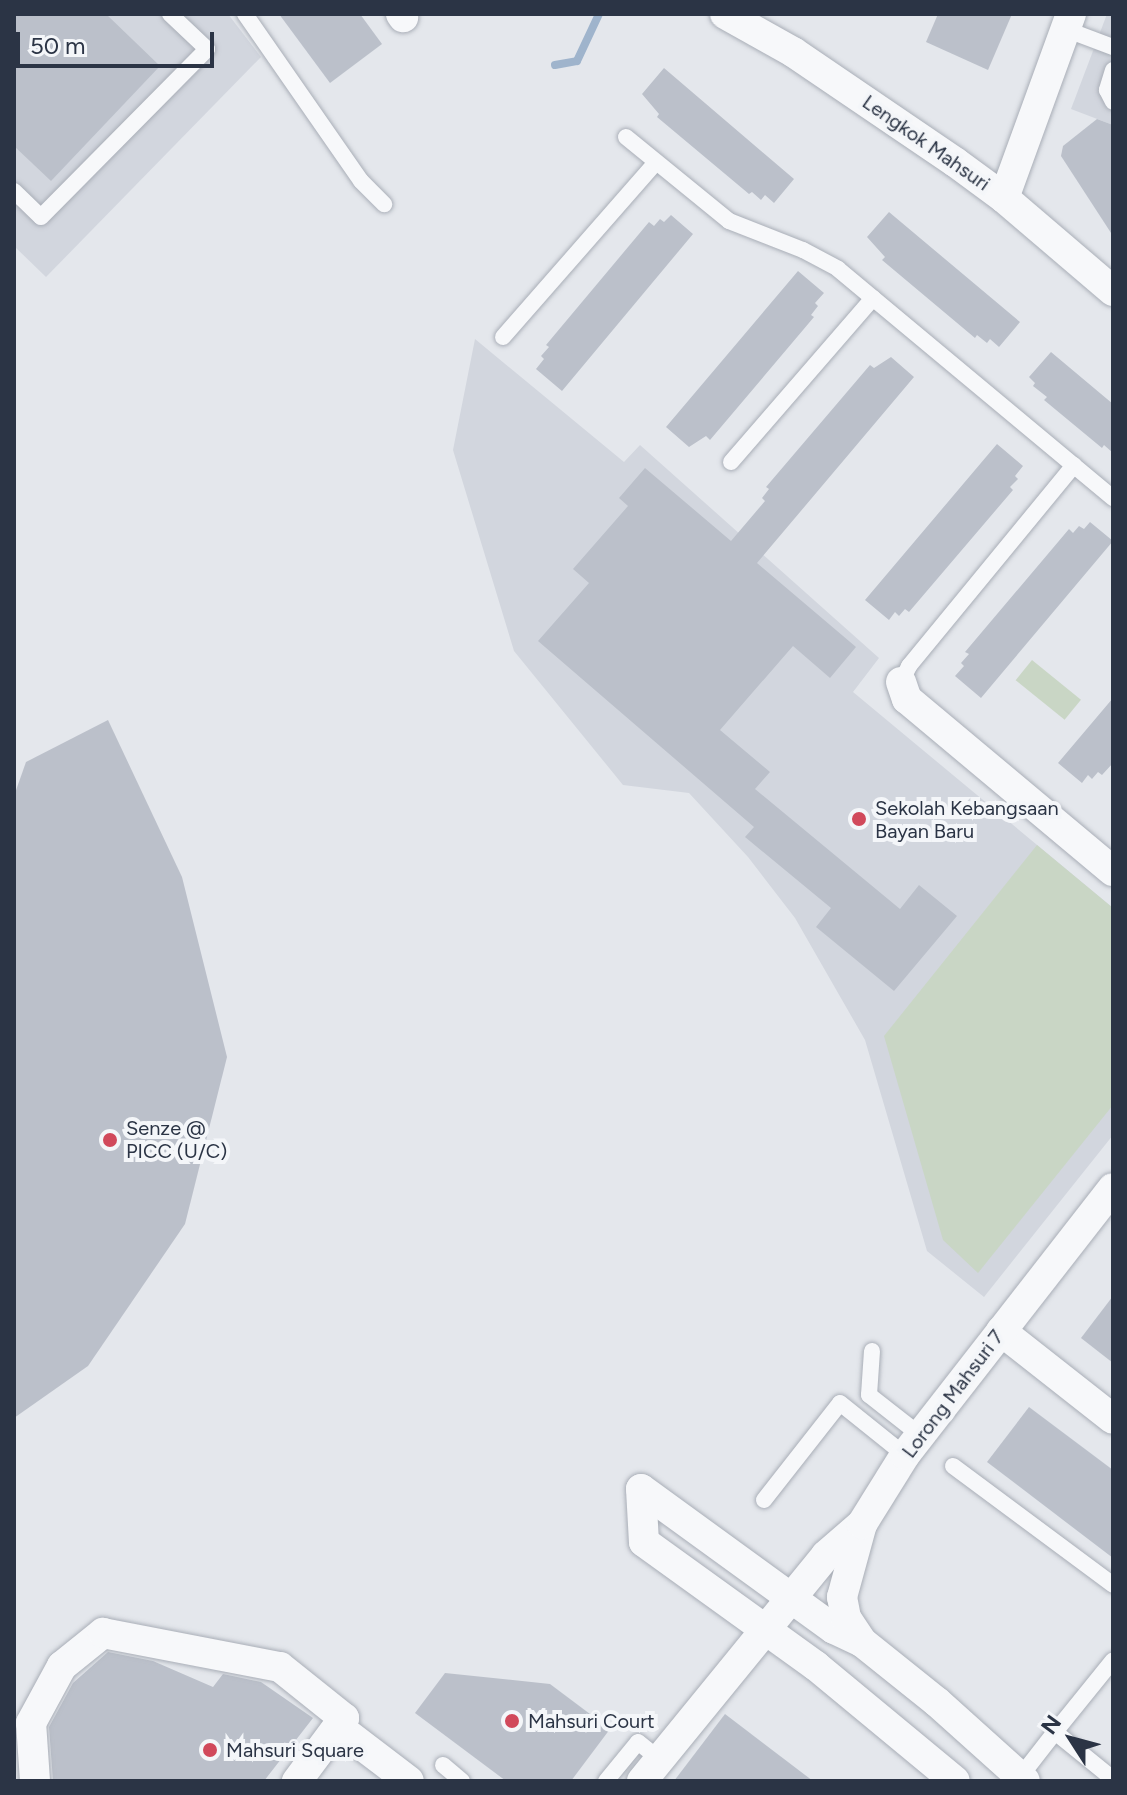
<!DOCTYPE html>
<html>
<head>
<meta charset="utf-8">
<style>
  body { margin:0 }
  #map { position:relative; width:1127px; height:1795px; overflow:hidden; background:#e4e7ec; font-family:Figtree,sans-serif }
  div>[style] { position:absolute }
  .built>* { inset:0; background:#d2d6de }
  .green>* { inset:0; background:#c9d6c5; transform-origin:0 0 }
  .stream>* { height:8px; margin:-4px; padding:0 4px; transform-origin:4px; border-radius:4px; background:#9fb4cc }
  .building>* { inset:0; background:#bbc0ca }
  .roads { filter:drop-shadow(0 0 2px #a9aeb7) drop-shadow(0 0 2px #a9aeb7) }
  .lane>* { height:16px; margin:-8px; padding:0 8px; transform-origin:8px; border-radius:8px; background:#f7f8fa }
  .street>* { height:30px; margin:-15px; padding:0 15px; transform-origin:15px; border-radius:15px; background:#f7f8fa }
  .dots>* { width:22px; height:22px; translate:-50% -50%; box-sizing:border-box; border:4px solid #f4f6f9; border-radius:50% }
  span { translate:-50% -50%; white-space:nowrap; text-align:center; line-height:1.15; -webkit-text-stroke:8px #f4f6f9; paint-order:stroke }
  .street-label { font-size:20px; color:#2b3445 }
  .poi-label { font-size:20px; color:#2b3445 }
  .left { translate:0 -50%; text-align:left }
  .frame { position:absolute; inset:0; border:16px solid #2b3445; pointer-events:none }
  .north { position:absolute; left:1031px; top:1699px; width:80px; height:80px; -webkit-text-stroke:6px #f4f6f9; paint-order:stroke; rotate:306deg; font-size:22px; font-weight:700; line-height:32px; text-align:center; color:#2b3445 }
  .north::after { content:''; display:block; margin:auto; width:28px; height:36px; background:#2b3445; clip-path:polygon(50% 0,100% 100%,50% 72%,0 100%) }
  .scale { position:absolute; left:16px; top:32px; width:198px; height:36px; box-sizing:border-box; border:4px solid #2b3445; border-top:0; padding-left:10px; font-size:24px; line-height:28px; white-space:nowrap; color:#2b3445; -webkit-text-stroke:6px #f4f6f9; paint-order:stroke }
</style>
</head>
<body>
<div id="map">
  <div class="built">
    <div style="clip-path:polygon(14px 14px,228px 14px,261px 57px,46px 277px,14px 246px)"></div>
    <div style="clip-path:polygon(1107px 14px,1113px 14px,1113px 125px,1071px 109px)"></div>
    <div style="clip-path:polygon(475px 339px,624px 462px,640px 445px,879px 658px,853px 692px,1113px 908px,1113px 1135px,984px 1297px,927px 1251px,865px 1040px,795px 918px,748px 857px,689px 793px,623px 785px,514px 651px,453px 450px)"></div>
  </div>
  <div class="green">
    <div style="left:1032px;top:660px;width:63px;height:26px;rotate:39deg"></div>
    <div style="clip-path:polygon(1037px 845px,1113px 908px,1113px 1105px,978px 1273px,943px 1240px,884px 1036px)"></div>
  </div>
  <div class="stream">
    <div style="left:555px;top:65px;width:22px;rotate:-10deg"></div>
    <div style="left:577px;top:61px;width:52px;rotate:-64.9deg"></div>
  </div>
  <div class="building">
    <div style="clip-path:polygon(14px 14px,106px 14px,160px 66px,51px 181px,14px 146px)"></div>
    <div style="clip-path:polygon(279px 14px,360px 14px,382px 44px,330px 83px)"></div>
    <div style="clip-path:polygon(938px 14px,1012px 14px,988px 70px,926px 42px)"></div>
    <div style="clip-path:polygon(664px 68px,794px 179px,774px 203px,765px 195px,761px 200px,752px 192px,749px 194px,657px 117px,659px 114px,642px 94px)"></div>
    <div style="clip-path:polygon(1097px 119px,1113px 125px,1113px 236px,1061px 156px,1063px 146px)"></div>
    <div style="clip-path:polygon(889px 212px,1020px 322px,999px 347px,990px 339px,987px 343px,977px 335px,975px 338px,882px 260px,885px 257px,867px 237px)"></div>
    <div style="clip-path:polygon(671px 215px,693px 234px,562px 391px,536px 369px,544px 359px,541px 356px,549px 347px,546px 345px,649px 222px,654px 226px,660px 219px,664px 222px)"></div>
    <div style="clip-path:polygon(798px 271px,824px 293px,815px 303px,818px 306px,811px 315px,814px 317px,710px 440px,706px 436px,689px 447px,666px 427px)"></div>
    <div style="clip-path:polygon(1051px 352px,1113px 404px,1113px 453px,1104px 445px,1102px 448px,1044px 400px,1047px 397px,1033px 386px,1035px 383px,1029px 377px)"></div>
    <div style="clip-path:polygon(891px 357px,914px 377px,757px 563px,856px 647px,830px 678px,793px 646px,720px 730px,770px 772px,755px 789px,900px 909px,919px 885px,957px 916px,894px 991px,816px 927px,831px 908px,745px 837px,754px 827px,538px 641px,589px 583px,573px 569px,628px 506px,619px 498px,645px 468px,731px 541px,765px 501px,762px 498px,769px 489px,766px 487px,870px 365px,874px 368px)"></div>
    <div style="clip-path:polygon(997px 444px,1023px 466px,1015px 476px,1018px 479px,1010px 487px,1013px 490px,909px 612px,905px 609px,899px 616px,895px 612px,889px 620px,865px 600px)"></div>
    <div style="clip-path:polygon(1090px 522px,1113px 541px,981px 698px,955px 676px,964px 666px,961px 663px,969px 654px,965px 652px,1069px 529px,1073px 533px,1079px 526px,1084px 529px)"></div>
    <div style="clip-path:polygon(1113px 698px,1113px 763px,1102px 775px,1098px 772px,1092px 779px,1088px 775px,1082px 783px,1058px 763px)"></div>
    <div style="clip-path:polygon(108px 720px,182px 877px,227px 1057px,185px 1224px,88px 1366px,14px 1418px,14px 796px,26px 762px)"></div>
    <div style="clip-path:polygon(1113px 1296px,1113px 1363px,1081px 1338px)"></div>
    <div style="clip-path:polygon(1029px 1407px,1113px 1470px,1113px 1558px,987px 1462px)"></div>
    <div style="clip-path:polygon(108px 1652px,153px 1661px,213px 1687px,223px 1674px,261px 1682px,313px 1718px,264px 1781px,53px 1781px,49px 1727px,73px 1683px)"></div>
    <div style="clip-path:polygon(445px 1673px,550px 1684px,610px 1729px,571px 1781px,506px 1781px,415px 1713px)"></div>
    <div style="clip-path:polygon(725px 1714px,813px 1781px,674px 1781px)"></div>
  </div>
  <div class="roads">
    <div class="lane">
      <div style="left:245px;top:14px;width:203px;rotate:55.2deg"></div>
      <div style="left:361px;top:181px;width:33px;rotate:45deg"></div>
      <div style="left:1065px;top:29px;width:51px;rotate:20.6deg"></div>
      <div style="left:1113px;top:70px;width:21px;rotate:107deg"></div>
      <div style="left:1107px;top:90px;width:13px;rotate:63deg"></div>
      <div style="left:626px;top:137px;width:133px;rotate:39.2deg"></div>
      <div style="left:729px;top:221px;width:79px;rotate:21.4deg"></div>
      <div style="left:803px;top:250px;width:40px;rotate:28deg"></div>
      <div style="left:838px;top:269px;width:358px;rotate:39.8deg"></div>
      <div style="left:14px;top:191px;width:37px;rotate:44deg"></div>
      <div style="left:41px;top:217px;width:236px;rotate:-45.3deg"></div>
      <div style="left:207px;top:49px;width:51px;rotate:-136.6deg"></div>
      <div style="left:503px;top:337px;width:232px;rotate:-48.8deg"></div>
      <div style="left:731px;top:462px;width:217px;rotate:-49.1deg"></div>
      <div style="left:901px;top:682px;width:18px;rotate:-63deg"></div>
      <div style="left:909px;top:666px;width:260px;rotate:-50.6deg"></div>
      <div style="left:872px;top:1351px;width:44px;rotate:93.9deg"></div>
      <div style="left:869px;top:1395px;width:65px;rotate:38.1deg"></div>
      <div style="left:953px;top:1466px;width:199px;rotate:36.6deg"></div>
      <div style="left:764px;top:1500px;width:123px;rotate:-51.9deg"></div>
      <div style="left:840px;top:1403px;width:83px;rotate:38.7deg"></div>
      <div style="left:1055px;top:1732px;width:92px;rotate:-51.1deg"></div>
      <div style="left:443px;top:1765px;width:25px;rotate:40deg"></div>
      <div style="left:1020px;top:1777px;width:57px;rotate:-52.1deg"></div>
      <div style="left:1055px;top:1732px;width:75px;rotate:39deg"></div>
      <div style="left:606px;top:1781px;width:50px;rotate:-50.6deg"></div>
      <div style="left:638px;top:1742px;width:27px;rotate:39deg"></div>
    </div>
    <div class="street">
      <div style="left:401px;top:14px;width:4px;rotate:56deg"></div>
      <div style="left:725px;top:14px;width:78px;rotate:29.2deg"></div>
      <div style="left:793px;top:52px;width:196px;rotate:34.2deg"></div>
      <div style="left:955px;top:162px;width:61px;rotate:36.3deg"></div>
      <div style="left:1004px;top:198px;width:143px;rotate:40.5deg"></div>
      <div style="left:1004px;top:198px;width:196px;rotate:-70deg"></div>
      <div style="left:901px;top:682px;width:18px;rotate:71deg"></div>
      <div style="left:907px;top:699px;width:268px;rotate:39.9deg"></div>
      <div style="left:1001px;top:1331px;width:142px;rotate:38.2deg"></div>
      <div style="left:641px;top:1489px;width:238px;rotate:36deg"></div>
      <div style="left:834px;top:1629px;width:31px;rotate:25deg"></div>
      <div style="left:862px;top:1642px;width:96px;rotate:38.7deg"></div>
      <div style="left:937px;top:1702px;width:118px;rotate:41.9deg"></div>
      <div style="left:641px;top:1489px;width:53px;rotate:86.8deg"></div>
      <div style="left:644px;top:1542px;width:212px;rotate:35.8deg"></div>
      <div style="left:816px;top:1666px;width:180px;rotate:39.6deg"></div>
      <div style="left:862px;top:1524px;width:76px;rotate:105.3deg"></div>
      <div style="left:842px;top:1597px;width:21px;rotate:79deg"></div>
      <div style="left:846px;top:1618px;width:29px;rotate:56deg"></div>
      <div style="left:338px;top:1727px;width:89px;rotate:37.3deg"></div>
      <div style="left:35px;top:1781px;width:58px;rotate:-93.9deg"></div>
      <div style="left:31px;top:1723px;width:65px;rotate:-61.5deg"></div>
      <div style="left:62px;top:1666px;width:53px;rotate:-38.8deg"></div>
      <div style="left:103px;top:1633px;width:180px;rotate:10.9deg"></div>
      <div style="left:280px;top:1667px;width:82px;rotate:38.6deg"></div>
      <div style="left:344px;top:1718px;width:79px;rotate:126.7deg"></div>
      <div style="left:642px;top:1781px;width:291px;rotate:-50.8deg"></div>
      <div style="left:826px;top:1555px;width:48px;rotate:-40.7deg"></div>
      <div style="left:862px;top:1524px;width:81px;rotate:-58.1deg"></div>
      <div style="left:905px;top:1455px;width:338px;rotate:-52.1deg"></div>
    </div>
  </div>
  <div class="dots">
    <div style="left:859px;top:819px;background:#d1495b"></div>
    <div style="left:110px;top:1140px;background:#d1495b"></div>
    <div style="left:512px;top:1721px;background:#d1495b"></div>
    <div style="left:210px;top:1750px;background:#d1495b"></div>
  </div>
  <div class="street-label">
    <span style="left:926px;top:143px;rotate:35deg">Lengkok Mahsuri</span>
    <span style="left:953px;top:1394px;rotate:-53deg">Lorong Mahsuri 7</span>
  </div>
  <div class="poi-label">
    <span class="left" style="left:875px;top:820px">Sekolah Kebangsaan<br>Bayan Baru</span>
    <span class="left" style="left:126px;top:1140px">Senze @<br>PICC (U/C)</span>
    <span class="left" style="left:528px;top:1721px">Mahsuri Court</span>
    <span class="left" style="left:226px;top:1750px">Mahsuri Square</span>
  </div>
  <div class="frame"></div>
  <div class="north">N</div>
  <div class="scale">50 m</div>
</div>
</body>
</html>
